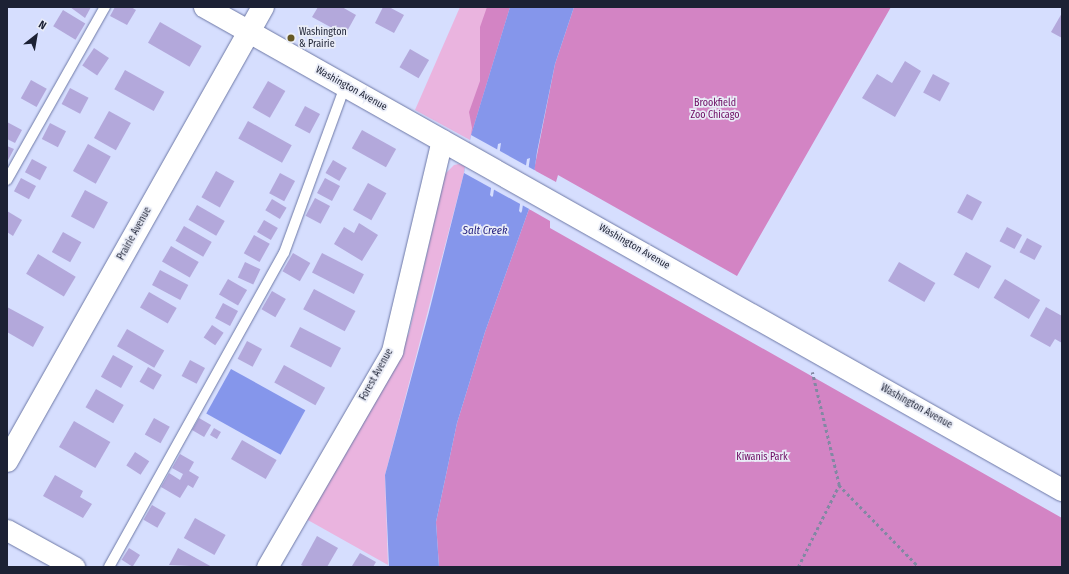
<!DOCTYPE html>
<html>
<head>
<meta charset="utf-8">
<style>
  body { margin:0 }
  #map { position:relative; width:1069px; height:574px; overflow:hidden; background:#d6defe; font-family:"Fira Sans Condensed",sans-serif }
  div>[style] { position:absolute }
  .green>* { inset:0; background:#eab4df }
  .forest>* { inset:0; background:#d384c4 }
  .water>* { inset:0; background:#8596eb; transform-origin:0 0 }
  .pier>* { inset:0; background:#d6defe }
  .building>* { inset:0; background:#b3a8db; transform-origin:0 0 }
  .path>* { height:2.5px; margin-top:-1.25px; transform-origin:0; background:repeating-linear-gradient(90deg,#8288a3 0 3px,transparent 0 6px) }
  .roads { filter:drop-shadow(0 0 1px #6d78a6) drop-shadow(0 0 1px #6d78a6) }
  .service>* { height:10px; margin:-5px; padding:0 5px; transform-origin:5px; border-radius:5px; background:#fff }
  .minor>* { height:21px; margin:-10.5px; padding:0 10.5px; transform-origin:10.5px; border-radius:10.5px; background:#fff }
  .tertiary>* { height:22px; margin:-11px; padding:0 11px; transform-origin:11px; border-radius:11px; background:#fff }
  .dots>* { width:11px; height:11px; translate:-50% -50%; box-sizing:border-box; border:2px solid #e9ecf7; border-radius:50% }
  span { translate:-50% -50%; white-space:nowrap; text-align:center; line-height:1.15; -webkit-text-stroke:3.5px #e9ecf7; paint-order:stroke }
  .poi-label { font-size:10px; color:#1c2134 }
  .left { translate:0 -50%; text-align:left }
  .street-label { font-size:10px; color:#1c2134 }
  .park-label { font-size:10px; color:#6c0961 }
  .water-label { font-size:11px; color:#1f1c7e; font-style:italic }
  .frame { position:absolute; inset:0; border:8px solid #1c2134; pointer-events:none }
  .north { position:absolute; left:16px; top:16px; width:40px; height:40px; -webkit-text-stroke:3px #e9ecf7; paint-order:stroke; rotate:31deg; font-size:11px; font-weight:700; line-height:16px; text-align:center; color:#1c2134 }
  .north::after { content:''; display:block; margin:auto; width:14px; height:18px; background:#1c2134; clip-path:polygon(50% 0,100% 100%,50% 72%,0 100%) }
</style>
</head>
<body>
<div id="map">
  <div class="green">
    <div style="clip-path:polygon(460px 7px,510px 7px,470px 140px,415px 110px)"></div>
    <div style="clip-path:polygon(459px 164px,465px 166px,464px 173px,385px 475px,388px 565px,306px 519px,409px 333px,445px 174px,454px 165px)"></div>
  </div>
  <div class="forest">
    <div style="clip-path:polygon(487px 7px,510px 7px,471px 135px,472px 128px,469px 112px,480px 81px,480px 27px)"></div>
    <div style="clip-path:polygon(574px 7px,891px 7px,737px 276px,558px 175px,556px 182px,534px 170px,555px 64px)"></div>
    <div style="clip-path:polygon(529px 209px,550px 221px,550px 228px,1062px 518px,1062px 567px,439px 567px,436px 522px,457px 423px,485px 332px)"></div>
  </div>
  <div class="water">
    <div style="clip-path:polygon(evenodd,510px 7px,574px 7px,555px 64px,537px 152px,529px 209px,485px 332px,457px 423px,436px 522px,439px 567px,389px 567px,385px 475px,429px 312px,464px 173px,471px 135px,510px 7px,501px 143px,493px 196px,492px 197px,490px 195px,498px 144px,501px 143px,510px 7px,530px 158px,522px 211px,521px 213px,519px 211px,527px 159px,530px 158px)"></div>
    <div style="left:231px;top:369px;width:85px;height:51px;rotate:29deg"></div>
  </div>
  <div class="pier">
    <div style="clip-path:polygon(471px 135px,536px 171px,531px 210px,464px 173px)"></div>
  </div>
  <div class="building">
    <div style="clip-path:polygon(70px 7px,91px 7px,85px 18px)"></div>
    <div style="clip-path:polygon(115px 7px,131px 7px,136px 10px,127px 25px,110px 16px)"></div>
    <div style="clip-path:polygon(318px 7px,342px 7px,356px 15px,345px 35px,312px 17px)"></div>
    <div style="clip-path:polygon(383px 7px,389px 7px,404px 15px,394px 33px,375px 23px)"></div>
    <div style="left:63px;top:10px;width:26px;height:19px;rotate:31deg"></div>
    <div style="clip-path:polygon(1062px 13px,1062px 38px,1051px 32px)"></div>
    <div style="left:160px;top:22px;width:48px;height:24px;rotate:30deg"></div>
    <div style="left:94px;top:48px;width:18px;height:21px;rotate:34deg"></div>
    <div style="left:410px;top:49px;width:22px;height:21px;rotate:30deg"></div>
    <div style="clip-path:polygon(905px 61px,921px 71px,895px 117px,862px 98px,877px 74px,892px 83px)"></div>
    <div style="left:125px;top:70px;width:45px;height:22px;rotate:29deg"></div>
    <div style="left:933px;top:74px;width:19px;height:21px;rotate:28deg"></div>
    <div style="left:31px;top:80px;width:18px;height:21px;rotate:29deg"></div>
    <div style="left:268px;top:81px;width:20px;height:31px;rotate:30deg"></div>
    <div style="left:70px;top:88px;width:21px;height:18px;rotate:28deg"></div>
    <div style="left:305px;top:106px;width:17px;height:22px;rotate:28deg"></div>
    <div style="left:109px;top:111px;width:25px;height:31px;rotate:29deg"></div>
    <div style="left:248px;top:121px;width:50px;height:20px;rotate:29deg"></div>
    <div style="clip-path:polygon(7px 122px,22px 130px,15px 143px,7px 139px)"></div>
    <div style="left:50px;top:123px;width:18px;height:18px;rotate:27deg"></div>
    <div style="left:362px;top:130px;width:39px;height:21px;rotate:29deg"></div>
    <div style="left:88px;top:144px;width:26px;height:31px;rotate:29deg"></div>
    <div style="clip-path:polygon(7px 146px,14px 149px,7px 162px)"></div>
    <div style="left:32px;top:159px;width:17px;height:15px;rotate:28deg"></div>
    <div style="left:333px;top:160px;width:16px;height:15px;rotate:30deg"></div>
    <div style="left:216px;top:171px;width:21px;height:30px;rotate:29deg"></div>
    <div style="left:280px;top:173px;width:17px;height:23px;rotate:28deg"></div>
    <div style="left:21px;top:178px;width:17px;height:15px;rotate:28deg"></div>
    <div style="left:325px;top:178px;width:17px;height:17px;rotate:28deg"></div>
    <div style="left:368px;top:183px;width:21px;height:31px;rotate:29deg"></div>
    <div style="left:85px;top:190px;width:26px;height:30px;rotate:28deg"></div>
    <div style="left:967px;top:194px;width:17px;height:21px;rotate:28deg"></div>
    <div style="left:315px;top:198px;width:17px;height:20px;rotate:28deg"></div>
    <div style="left:272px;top:199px;width:17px;height:13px;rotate:31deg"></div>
    <div style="left:197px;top:205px;width:32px;height:17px;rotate:30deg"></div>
    <div style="clip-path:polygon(7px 211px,22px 220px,13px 236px,7px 232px)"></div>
    <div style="left:264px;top:220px;width:16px;height:14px;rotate:30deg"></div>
    <div style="clip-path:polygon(359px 223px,378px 235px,362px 261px,334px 244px,344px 227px,354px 233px)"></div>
    <div style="left:184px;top:226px;width:32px;height:17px;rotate:30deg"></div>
    <div style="left:1007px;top:227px;width:17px;height:16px;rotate:28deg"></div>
    <div style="left:63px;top:232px;width:21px;height:23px;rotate:29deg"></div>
    <div style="left:254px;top:235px;width:18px;height:21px;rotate:29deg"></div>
    <div style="left:1027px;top:238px;width:17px;height:16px;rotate:28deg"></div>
    <div style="left:171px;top:246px;width:32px;height:18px;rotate:30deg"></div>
    <div style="left:966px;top:252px;width:29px;height:26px;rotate:29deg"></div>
    <div style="left:293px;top:253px;width:20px;height:21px;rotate:30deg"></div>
    <div style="left:322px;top:253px;width:47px;height:22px;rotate:27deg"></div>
    <div style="left:38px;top:254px;width:44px;height:23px;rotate:31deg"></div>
    <div style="left:245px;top:262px;width:17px;height:17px;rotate:25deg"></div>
    <div style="left:899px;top:262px;width:42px;height:22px;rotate:30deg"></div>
    <div style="left:160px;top:270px;width:32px;height:17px;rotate:28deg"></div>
    <div style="left:228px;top:279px;width:22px;height:18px;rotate:30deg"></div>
    <div style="left:1005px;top:279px;width:41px;height:22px;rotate:31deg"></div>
    <div style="left:314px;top:289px;width:47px;height:23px;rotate:28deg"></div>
    <div style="left:272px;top:291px;width:16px;height:21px;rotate:30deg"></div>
    <div style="left:149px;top:292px;width:32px;height:18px;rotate:30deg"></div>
    <div style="left:223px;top:303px;width:17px;height:17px;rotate:28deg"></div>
    <div style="clip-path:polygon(7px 307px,44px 327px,33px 347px,7px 332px)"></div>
    <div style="clip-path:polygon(1046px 307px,1062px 316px,1062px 343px,1055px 339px,1050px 347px,1030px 336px)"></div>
    <div style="left:212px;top:325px;width:14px;height:15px;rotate:34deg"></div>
    <div style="left:300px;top:327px;width:46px;height:22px;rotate:27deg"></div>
    <div style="left:127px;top:329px;width:43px;height:20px;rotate:30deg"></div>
    <div style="left:247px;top:341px;width:17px;height:20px;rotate:28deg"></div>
    <div style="left:113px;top:355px;width:23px;height:25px;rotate:29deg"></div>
    <div style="left:190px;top:360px;width:17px;height:18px;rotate:28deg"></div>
    <div style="left:284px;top:365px;width:47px;height:20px;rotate:29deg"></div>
    <div style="left:148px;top:367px;width:16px;height:17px;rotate:30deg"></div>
    <div style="left:96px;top:389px;width:32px;height:21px;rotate:30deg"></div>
    <div style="left:154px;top:418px;width:18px;height:19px;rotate:29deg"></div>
    <div style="left:199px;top:418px;width:14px;height:14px;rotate:30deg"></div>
    <div style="left:74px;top:421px;width:42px;height:30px;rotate:30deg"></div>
    <div style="left:214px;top:428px;width:8px;height:8px;rotate:30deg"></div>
    <div style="left:242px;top:440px;width:40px;height:22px;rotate:30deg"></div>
    <div style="left:135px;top:452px;width:17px;height:16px;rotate:33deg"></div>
    <div style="clip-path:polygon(180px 454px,194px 462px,189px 471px,199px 477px,193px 488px,188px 485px,180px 498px,161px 487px,169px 473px,180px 480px,183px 474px,172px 468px)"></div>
    <div style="clip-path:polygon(55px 475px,83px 491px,80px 497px,92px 504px,83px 518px,43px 496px)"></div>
    <div style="left:152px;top:505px;width:16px;height:17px;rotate:30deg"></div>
    <div style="left:195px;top:518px;width:35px;height:23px;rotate:29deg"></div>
    <div style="clip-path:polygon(317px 536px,338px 548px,327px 567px,305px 567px,301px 565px)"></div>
    <div style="left:129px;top:548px;width:13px;height:14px;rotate:32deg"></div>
    <div style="clip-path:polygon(178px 548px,212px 567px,169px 565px)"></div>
    <div style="clip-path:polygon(360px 553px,376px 562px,373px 567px,352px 566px)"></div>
  </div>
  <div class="path">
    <div style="left:839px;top:485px;width:115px;rotate:45.7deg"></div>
    <div style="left:798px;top:567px;width:92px;rotate:-63.4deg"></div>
    <div style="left:839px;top:485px;width:116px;rotate:-103.4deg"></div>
  </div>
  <div class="roads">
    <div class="service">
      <div style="left:7px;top:180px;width:199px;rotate:-60.5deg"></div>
      <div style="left:109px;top:567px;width:359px;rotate:-60.9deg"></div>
      <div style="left:284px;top:253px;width:178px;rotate:-69.9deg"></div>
    </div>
    <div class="minor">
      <div style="left:7px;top:530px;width:77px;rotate:28.9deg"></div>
      <div style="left:267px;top:567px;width:250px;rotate:-59.9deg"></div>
      <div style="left:392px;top:351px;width:217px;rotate:-76.7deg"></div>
    </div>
    <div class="tertiary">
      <div style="left:205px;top:7px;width:984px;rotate:29.41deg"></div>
      <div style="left:7px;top:461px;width:521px;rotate:-60.58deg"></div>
    </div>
  </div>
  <div class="dots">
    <div style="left:291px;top:38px;background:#665825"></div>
  </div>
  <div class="poi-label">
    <span class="left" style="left:299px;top:38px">Washington<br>&amp; Prairie</span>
  </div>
  <div class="street-label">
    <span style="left:351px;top:89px;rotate:29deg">Washington Avenue</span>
    <span style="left:135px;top:234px;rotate:-61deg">Prairie Avenue</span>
    <span style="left:634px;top:247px;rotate:30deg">Washington Avenue</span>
    <span style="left:377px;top:375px;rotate:-61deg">Forest Avenue</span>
    <span style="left:916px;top:407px;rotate:29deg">Washington Avenue</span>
  </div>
  <div class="park-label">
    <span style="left:715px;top:109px">Brookfield<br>Zoo Chicago</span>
    <span style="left:762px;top:458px">Kiwanis Park</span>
  </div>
  <div class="water-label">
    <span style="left:485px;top:231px">Salt Creek</span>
  </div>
  <div class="frame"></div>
  <div class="north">N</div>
</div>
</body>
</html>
